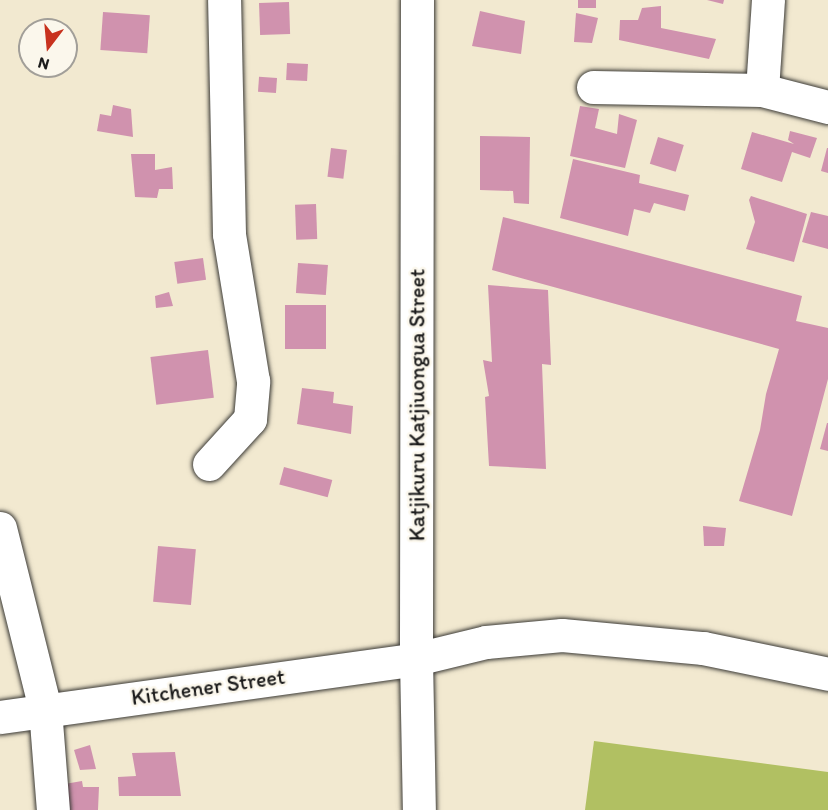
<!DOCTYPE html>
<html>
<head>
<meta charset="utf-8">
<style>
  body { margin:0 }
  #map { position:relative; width:828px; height:810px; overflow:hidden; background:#f2e9d0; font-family:Itim,sans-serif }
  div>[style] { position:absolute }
  .green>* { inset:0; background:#b1c062 }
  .building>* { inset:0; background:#d092ae; transform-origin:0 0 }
  .roads { filter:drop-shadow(0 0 2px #3c3b37) drop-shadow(0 0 2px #3c3b37) }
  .minor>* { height:33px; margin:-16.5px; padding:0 16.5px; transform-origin:16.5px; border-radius:16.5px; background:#fff }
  span { translate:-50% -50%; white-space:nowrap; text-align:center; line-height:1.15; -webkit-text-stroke:5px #fbf7ec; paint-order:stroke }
  .street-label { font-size:22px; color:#1c1c1c }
  .north { position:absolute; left:18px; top:18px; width:60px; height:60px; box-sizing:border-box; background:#fbf7ec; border:2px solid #a29f99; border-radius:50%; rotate:196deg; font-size:16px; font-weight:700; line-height:24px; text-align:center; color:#1c1c1c }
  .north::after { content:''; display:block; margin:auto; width:21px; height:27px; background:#c8321e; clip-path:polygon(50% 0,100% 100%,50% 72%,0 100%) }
</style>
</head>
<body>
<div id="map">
  <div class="green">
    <div style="clip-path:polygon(594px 741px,828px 772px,828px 810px,585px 810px)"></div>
  </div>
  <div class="building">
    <div style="left:578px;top:0;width:18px;height:8px"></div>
    <div style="clip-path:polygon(707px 0,724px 0,723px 4px)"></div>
    <div style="left:289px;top:2px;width:32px;height:30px;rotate:88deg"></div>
    <div style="clip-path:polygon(661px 6px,661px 28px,716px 39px,709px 59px,619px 40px,620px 20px,638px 20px,642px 8px)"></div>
    <div style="clip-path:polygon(480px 11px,525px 21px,521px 54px,472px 46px)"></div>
    <div style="left:103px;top:12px;width:47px;height:38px;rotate:4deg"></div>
    <div style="clip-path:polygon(576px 13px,598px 18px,592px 43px,574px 42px)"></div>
    <div style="left:287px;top:63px;width:21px;height:17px;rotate:3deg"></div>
    <div style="left:277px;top:78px;width:15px;height:18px;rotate:94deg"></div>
    <div style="clip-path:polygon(113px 105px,131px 109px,133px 137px,97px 131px,100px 114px,111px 116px)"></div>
    <div style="clip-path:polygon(580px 106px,599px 109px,595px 128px,617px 134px,619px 114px,637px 120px,625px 168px,570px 156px)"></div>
    <div style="clip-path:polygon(790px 131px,817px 138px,810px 158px,792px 152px,782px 182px,741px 169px,752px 132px,794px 144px,788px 140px)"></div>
    <div style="clip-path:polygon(480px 136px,530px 137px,529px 204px,514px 203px,513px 191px,480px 190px)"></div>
    <div style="left:658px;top:137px;width:27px;height:28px;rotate:17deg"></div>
    <div style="left:331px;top:148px;width:16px;height:29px;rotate:7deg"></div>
    <div style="clip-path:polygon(827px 148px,828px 148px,828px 173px,821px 171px)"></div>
    <div style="clip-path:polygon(131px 154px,155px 154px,155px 170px,172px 167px,173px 189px,159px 189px,157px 198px,135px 197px)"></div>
    <div style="clip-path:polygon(573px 159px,640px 175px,639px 183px,689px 195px,685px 211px,654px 203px,650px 213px,634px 209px,628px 236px,560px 218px)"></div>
    <div style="clip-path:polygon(751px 196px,807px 214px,794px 262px,746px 249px,755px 222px,749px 200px)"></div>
    <div style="left:316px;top:204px;width:35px;height:21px;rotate:88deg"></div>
    <div style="clip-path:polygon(811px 212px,828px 216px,828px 249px,802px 242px)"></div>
    <div style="clip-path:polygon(503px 217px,802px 296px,796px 321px,828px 328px,828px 379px,792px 516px,739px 501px,760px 430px,766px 394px,779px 349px,492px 270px)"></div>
    <div style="left:203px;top:258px;width:22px;height:29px;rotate:82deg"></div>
    <div style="left:298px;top:263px;width:30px;height:30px;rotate:4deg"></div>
    <div style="clip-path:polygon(488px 285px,548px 290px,551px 365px,542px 364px,546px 469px,489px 466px,485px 397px,489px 396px,483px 360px,492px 362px)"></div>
    <div style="clip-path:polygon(169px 292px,173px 306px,156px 308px,155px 296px)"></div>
    <div style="left:285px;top:305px;width:41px;height:44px"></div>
    <div style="left:208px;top:350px;width:48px;height:58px;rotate:83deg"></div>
    <div style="clip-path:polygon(302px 388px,334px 392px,333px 403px,353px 406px,351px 434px,297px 424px)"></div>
    <div style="clip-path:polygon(827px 423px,828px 423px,828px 451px,820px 449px)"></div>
    <div style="left:284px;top:467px;width:50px;height:18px;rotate:15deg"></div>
    <div style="clip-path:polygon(703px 526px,726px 528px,724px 546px,704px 546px)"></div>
    <div style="left:158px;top:546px;width:38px;height:56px;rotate:5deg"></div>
    <div style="clip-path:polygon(90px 745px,96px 769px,80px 770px,74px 750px)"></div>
    <div style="clip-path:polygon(175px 752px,181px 796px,119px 796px,118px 777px,136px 776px,132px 753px)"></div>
    <div style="clip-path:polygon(82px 781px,83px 787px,99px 787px,98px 810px,63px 810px,59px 785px)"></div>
  </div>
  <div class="roads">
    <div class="minor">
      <div style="left:417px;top:0;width:659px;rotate:90.09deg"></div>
      <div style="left:416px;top:659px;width:151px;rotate:88.9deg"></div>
      <div style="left:593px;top:87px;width:169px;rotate:1deg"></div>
      <div style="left:762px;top:90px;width:68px;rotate:14.4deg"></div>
      <div style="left:762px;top:90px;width:90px;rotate:-86.2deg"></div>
      <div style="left:209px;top:464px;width:61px;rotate:-47.7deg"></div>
      <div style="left:250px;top:419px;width:38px;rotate:-85deg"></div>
      <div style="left:253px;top:381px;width:149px;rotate:-99.3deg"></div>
      <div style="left:229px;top:234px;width:234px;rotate:-91.2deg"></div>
      <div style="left:0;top:528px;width:187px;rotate:76deg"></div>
      <div style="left:45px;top:709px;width:101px;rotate:85.5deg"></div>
      <div style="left:0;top:717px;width:420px;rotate:-7.9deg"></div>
      <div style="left:416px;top:659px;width:72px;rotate:-13.7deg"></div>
      <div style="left:486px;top:642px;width:76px;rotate:-5.3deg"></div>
      <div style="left:562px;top:635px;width:142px;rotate:5.3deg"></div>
      <div style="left:703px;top:648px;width:128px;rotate:11.7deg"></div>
    </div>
  </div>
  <div class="street-label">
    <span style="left:417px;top:405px;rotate:-90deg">Katjikuru Katjiuongua Street</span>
    <span style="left:208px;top:687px;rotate:-8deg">Kitchener Street</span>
  </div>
  <div class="north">N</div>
</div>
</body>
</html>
